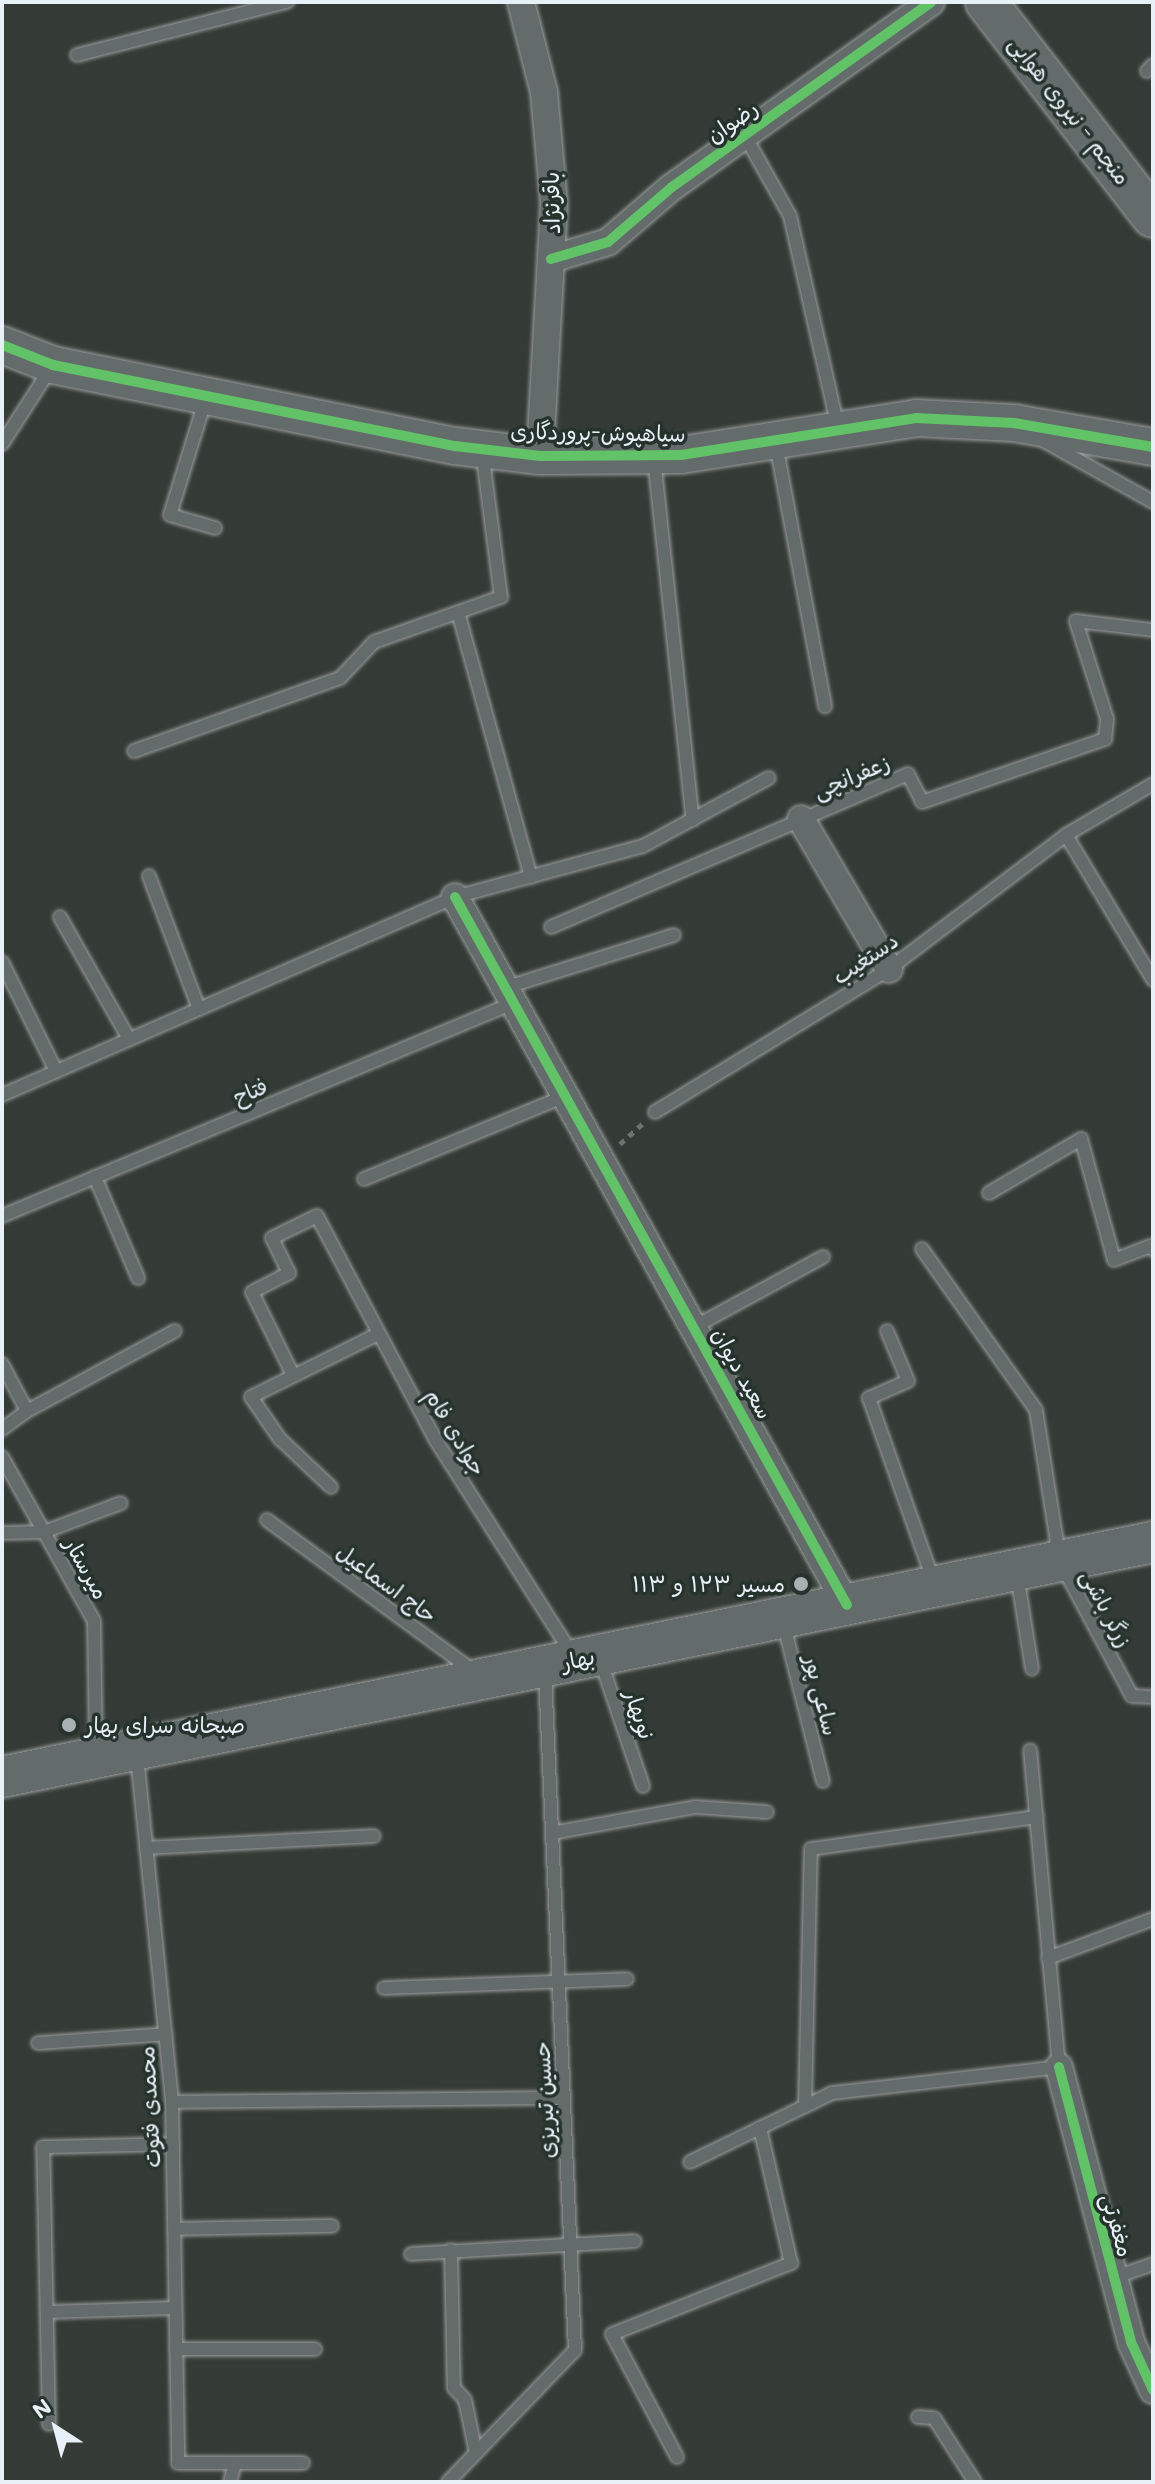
<!DOCTYPE html>
<html>
<head>
<meta charset="utf-8">
<style>
  body { margin:0 }
  #map { position:relative; width:1155px; height:2484px; overflow:hidden; background:#343a35; font-family:Mali,"Playpen Sans Arabic",sans-serif }
  div>[style] { position:absolute }
  .path>* { height:5px; margin-top:-2.5px; transform-origin:0; background:repeating-linear-gradient(90deg,#6e7170 0 6px,transparent 0 12px) }
  .roads { filter:drop-shadow(0 0 2px #9a9e9e) drop-shadow(0 0 2px #9a9e9e) }
  .lane>* { height:12px; margin:-6px; padding:0 6px; transform-origin:6px; border-radius:6px; background:#646b6b }
  .street>* { height:26px; margin:-13px; padding:0 13px; transform-origin:13px; border-radius:13px; background:#646b6b }
  .secondary>* { height:36px; margin:-18px; padding:0 18px; transform-origin:18px; border-radius:18px; background:#646b6b }
  .primary>* { height:40px; margin:-20px; padding:0 20px; transform-origin:20px; border-radius:20px; background:#646b6b }
  .cycleway>* { height:10px; margin:-5px; padding:0 5px; transform-origin:5px; border-radius:5px; background:#61c268 }
  .dots>* { width:22px; height:22px; translate:-50% -50%; box-sizing:border-box; border:4px solid #26332d; border-radius:50% }
  span { translate:-50% -50%; white-space:nowrap; text-align:center; line-height:1.15; -webkit-text-stroke:7px #26332d; paint-order:stroke }
  .street-label { font-size:22px; color:#e8f1f8 }
  .poi-label { font-size:22px; color:#e8f1f8 }
  .right { translate:-100% -50%; text-align:right }
  .left { translate:0 -50%; text-align:left }
  .frame { position:absolute; inset:0; border:4px solid #e8f1f8; pointer-events:none }
  .north { position:absolute; left:16px; top:2388px; width:80px; height:80px; -webkit-text-stroke:6px #26332d; paint-order:stroke; rotate:324deg; font-size:22px; font-weight:700; line-height:32px; text-align:center; color:#e8f1f8 }
  .north::after { content:''; display:block; margin:auto; width:28px; height:36px; background:#e8f1f8; clip-path:polygon(50% 0,100% 100%,50% 72%,0 100%) }
</style>
</head>
<body>
<div id="map">
  <div class="path">
    <div style="left:620px;top:1144px;width:30px;rotate:-42deg"></div>
  </div>
  <div class="roads">
    <div class="lane">
      <div style="left:77px;top:55px;width:217px;rotate:-14.2deg"></div>
      <div style="left:1147px;top:71px;width:8px;rotate:-45deg"></div>
      <div style="left:745px;top:136px;width:92px;rotate:60.6deg"></div>
      <div style="left:790px;top:216px;width:216px;rotate:77.2deg"></div>
      <div style="left:206px;top:398px;width:122px;rotate:107.1deg"></div>
      <div style="left:170px;top:515px;width:47px;rotate:16.1deg"></div>
      <div style="left:1044px;top:441px;width:125px;rotate:29.2deg"></div>
      <div style="left:2px;top:444px;width:90px;rotate:-57.2deg"></div>
      <div style="left:776px;top:444px;width:267px;rotate:79.4deg"></div>
      <div style="left:654px;top:458px;width:364px;rotate:83.9deg"></div>
      <div style="left:458px;top:612px;width:275px;rotate:74.6deg"></div>
      <div style="left:134px;top:751px;width:219px;rotate:-19.5deg"></div>
      <div style="left:340px;top:678px;width:50px;rotate:-46.6deg"></div>
      <div style="left:374px;top:642px;width:135px;rotate:-19.5deg"></div>
      <div style="left:501px;top:597px;width:147px;rotate:-97.4deg"></div>
      <div style="left:1066px;top:835px;width:169px;rotate:59deg"></div>
      <div style="left:149px;top:876px;width:142px;rotate:69.4deg"></div>
      <div style="left:60px;top:917px;width:140px;rotate:60.5deg"></div>
      <div style="left:551px;top:927px;width:388px;rotate:-23.2deg"></div>
      <div style="left:908px;top:774px;width:31px;rotate:63deg"></div>
      <div style="left:922px;top:802px;width:194px;rotate:-19deg"></div>
      <div style="left:1105px;top:739px;width:20px;rotate:-84deg"></div>
      <div style="left:1107px;top:719px;width:103px;rotate:-107.6deg"></div>
      <div style="left:1076px;top:621px;width:78px;rotate:6.7deg"></div>
      <div style="left:2px;top:962px;width:122px;rotate:63.6deg"></div>
      <div style="left:504px;top:988px;width:178px;rotate:-17.3deg"></div>
      <div style="left:2px;top:1095px;width:494px;rotate:-23.6deg"></div>
      <div style="left:455px;top:897px;width:195px;rotate:-15.2deg"></div>
      <div style="left:643px;top:846px;width:143px;rotate:-28.4deg"></div>
      <div style="left:655px;top:1112px;width:274px;rotate:-31.4deg"></div>
      <div style="left:889px;top:969px;width:222px;rotate:-37.1deg"></div>
      <div style="left:1066px;top:835px;width:101px;rotate:-30.4deg"></div>
      <div style="left:95px;top:1177px;width:110px;rotate:66.9deg"></div>
      <div style="left:364px;top:1179px;width:215px;rotate:-22.4deg"></div>
      <div style="left:989px;top:1193px;width:107px;rotate:-30.4deg"></div>
      <div style="left:1081px;top:1139px;width:125px;rotate:74.7deg"></div>
      <div style="left:1114px;top:1260px;width:40px;rotate:-21deg"></div>
      <div style="left:1151px;top:1246px;width:4px;rotate:63deg"></div>
      <div style="left:2px;top:1216px;width:554px;rotate:-22.63deg"></div>
      <div style="left:922px;top:1249px;width:197px;rotate:54.7deg"></div>
      <div style="left:1036px;top:1410px;width:154px;rotate:81deg"></div>
      <div style="left:1060px;top:1562px;width:152px;rotate:61.8deg"></div>
      <div style="left:1132px;top:1696px;width:21px;rotate:3deg"></div>
      <div style="left:694px;top:1327px;width:147px;rotate:-28.5deg"></div>
      <div style="left:887px;top:1331px;width:54px;rotate:67.2deg"></div>
      <div style="left:908px;top:1381px;width:43px;rotate:156.4deg"></div>
      <div style="left:869px;top:1398px;width:193px;rotate:70.6deg"></div>
      <div style="left:2px;top:1364px;width:53px;rotate:62deg"></div>
      <div style="left:27px;top:1411px;width:31px;rotate:144deg"></div>
      <div style="left:292px;top:1373px;width:90px;rotate:-116.3deg"></div>
      <div style="left:252px;top:1292px;width:42px;rotate:-27.2deg"></div>
      <div style="left:289px;top:1273px;width:39px;rotate:-116deg"></div>
      <div style="left:272px;top:1238px;width:50px;rotate:-26.1deg"></div>
      <div style="left:317px;top:1216px;width:252px;rotate:62.1deg"></div>
      <div style="left:435px;top:1439px;width:255px;rotate:57.5deg"></div>
      <div style="left:27px;top:1411px;width:168px;rotate:-28.4deg"></div>
      <div style="left:2px;top:1457px;width:188px;rotate:60.7deg"></div>
      <div style="left:94px;top:1621px;width:133px;rotate:89.1deg"></div>
      <div style="left:331px;top:1487px;width:70px;rotate:-136.7deg"></div>
      <div style="left:280px;top:1439px;width:51px;rotate:-124.6deg"></div>
      <div style="left:251px;top:1397px;width:142px;rotate:-26.4deg"></div>
      <div style="left:267px;top:1520px;width:258px;rotate:36.2deg"></div>
      <div style="left:2px;top:1533px;width:42px;rotate:-1.4deg"></div>
      <div style="left:44px;top:1532px;width:82px;rotate:-20.6deg"></div>
      <div style="left:1017px;top:1574px;width:96px;rotate:81deg"></div>
      <div style="left:783px;top:1621px;width:165px;rotate:76deg"></div>
      <div style="left:601px;top:1662px;width:131px;rotate:71.3deg"></div>
      <div style="left:137px;top:1756px;width:348px;rotate:84.2deg"></div>
      <div style="left:172px;top:2102px;width:361px;rotate:89deg"></div>
      <div style="left:178px;top:2463px;width:125px"></div>
      <div style="left:552px;top:1833px;width:145px;rotate:-10.3deg"></div>
      <div style="left:695px;top:1807px;width:72px;rotate:4deg"></div>
      <div style="left:146px;top:1848px;width:228px;rotate:-3deg"></div>
      <div style="left:1048px;top:1958px;width:112px;rotate:-20.4deg"></div>
      <div style="left:384px;top:1988px;width:243px;rotate:-2.1deg"></div>
      <div style="left:38px;top:2043px;width:128px;rotate:-4deg"></div>
      <div style="left:172px;top:2102px;width:391px;rotate:-0.6deg"></div>
      <div style="left:805px;top:2106px;width:257px;rotate:-88.7deg"></div>
      <div style="left:811px;top:1849px;width:228px;rotate:-8.1deg"></div>
      <div style="left:690px;top:2162px;width:158px;rotate:-25.9deg"></div>
      <div style="left:832px;top:2093px;width:228px;rotate:-6.5deg"></div>
      <div style="left:1059px;top:2067px;width:318px;rotate:-95.2deg"></div>
      <div style="left:174px;top:2229px;width:158px;rotate:-1.1deg"></div>
      <div style="left:451px;top:2250px;width:138px;rotate:88.8deg"></div>
      <div style="left:454px;top:2388px;width:16px;rotate:47deg"></div>
      <div style="left:465px;top:2400px;width:54px;rotate:78.3deg"></div>
      <div style="left:411px;top:2254px;width:224px;rotate:-3.3deg"></div>
      <div style="left:1113px;top:2278px;width:42px;rotate:-19.3deg"></div>
      <div style="left:47px;top:2312px;width:128px;rotate:-1.8deg"></div>
      <div style="left:176px;top:2349px;width:139px"></div>
      <div style="left:918px;top:2417px;width:16px;rotate:4deg"></div>
      <div style="left:934px;top:2418px;width:76px;rotate:57.4deg"></div>
      <div style="left:49px;top:2424px;width:277px;rotate:-91.2deg"></div>
      <div style="left:43px;top:2147px;width:130px;rotate:-1.3deg"></div>
      <div style="left:677px;top:2457px;width:139px;rotate:-117.9deg"></div>
      <div style="left:612px;top:2334px;width:193px;rotate:-21.6deg"></div>
      <div style="left:791px;top:2263px;width:139px;rotate:-102.9deg"></div>
      <div style="left:230px;top:2482px;width:20px;rotate:-75deg"></div>
      <div style="left:448px;top:2482px;width:183px;rotate:-46.1deg"></div>
      <div style="left:575px;top:2350px;width:678px;rotate:-92.54deg"></div>
    </div>
    <div class="street">
      <div style="left:521px;top:2px;width:93px;rotate:75.7deg"></div>
      <div style="left:544px;top:92px;width:112px;rotate:84.9deg"></div>
      <div style="left:554px;top:204px;width:252px;rotate:93.2deg"></div>
      <div style="left:551px;top:259px;width:59px;rotate:-16.6deg"></div>
      <div style="left:608px;top:242px;width:84px;rotate:-40.7deg"></div>
      <div style="left:672px;top:187px;width:318px;rotate:-35.5deg"></div>
      <div style="left:801px;top:819px;width:174px;rotate:59.6deg"></div>
      <div style="left:455px;top:897px;width:809px;rotate:61.03deg"></div>
      <div style="left:1059px;top:2067px;width:284px;rotate:75.3deg"></div>
      <div style="left:1131px;top:2342px;width:53px;rotate:65.4deg"></div>
    </div>
    <div class="secondary">
      <div style="left:2px;top:345px;width:55px;rotate:21.4deg"></div>
      <div style="left:53px;top:365px;width:410px;rotate:11.4deg"></div>
      <div style="left:455px;top:446px;width:86px;rotate:6.7deg"></div>
      <div style="left:540px;top:456px;width:141px;rotate:-0.4deg"></div>
      <div style="left:681px;top:455px;width:238px;rotate:-8.9deg"></div>
      <div style="left:916px;top:418px;width:98px;rotate:2.9deg"></div>
      <div style="left:1014px;top:423px;width:141px;rotate:9.8deg"></div>
    </div>
    <div class="primary">
      <div style="left:986px;top:2px;width:272px;rotate:52.2deg"></div>
      <div style="left:2px;top:1777px;width:1175px;rotate:-11.54deg"></div>
    </div>
  </div>
  <div class="cycleway">
    <div style="left:551px;top:259px;width:59px;rotate:-16.6deg"></div>
    <div style="left:608px;top:242px;width:84px;rotate:-40.7deg"></div>
    <div style="left:672px;top:187px;width:318px;rotate:-35.5deg"></div>
    <div style="left:2px;top:345px;width:55px;rotate:21.4deg"></div>
    <div style="left:53px;top:365px;width:410px;rotate:11.4deg"></div>
    <div style="left:455px;top:446px;width:86px;rotate:6.7deg"></div>
    <div style="left:540px;top:456px;width:141px;rotate:-0.4deg"></div>
    <div style="left:681px;top:455px;width:238px;rotate:-8.9deg"></div>
    <div style="left:916px;top:418px;width:98px;rotate:2.9deg"></div>
    <div style="left:1014px;top:423px;width:141px;rotate:9.8deg"></div>
    <div style="left:455px;top:897px;width:809px;rotate:61.03deg"></div>
    <div style="left:1059px;top:2067px;width:284px;rotate:75.3deg"></div>
    <div style="left:1131px;top:2342px;width:53px;rotate:65.4deg"></div>
  </div>
  <div class="dots">
    <div style="left:801px;top:1584px;background:#a9b1b4"></div>
    <div style="left:69px;top:1725px;background:#a9b1b4"></div>
  </div>
  <div class="street-label">
    <span style="left:1070px;top:110px;rotate:52deg">منجم - نیروی هوایی</span>
    <span style="left:732px;top:121px;rotate:-35deg">رضوان</span>
    <span style="left:551px;top:203px;rotate:-91deg">باقرنژاد</span>
    <span style="left:598px;top:432px;rotate:1deg">سیاهپوش-پروردگاری</span>
    <span style="left:851px;top:776px;rotate:-23deg">زعفرانچی</span>
    <span style="left:865px;top:958px;rotate:-34deg">دستغیب</span>
    <span style="left:250px;top:1091px;rotate:-23deg">فتاح</span>
    <span style="left:743px;top:1373px;rotate:61deg">سعید دیوان</span>
    <span style="left:456px;top:1432px;rotate:59deg">جوادی فام</span>
    <span style="left:87px;top:1568px;rotate:61deg">میرستار</span>
    <span style="left:387px;top:1583px;rotate:36deg">حاج اسماعیل</span>
    <span style="left:1107px;top:1608px;rotate:62deg">زرگر باشی</span>
    <span style="left:578px;top:1659px;rotate:-12deg">بهار</span>
    <span style="left:822px;top:1695px;rotate:76deg">ساعی پور</span>
    <span style="left:640px;top:1714px;rotate:71deg">نوبهار</span>
    <span style="left:544px;top:2100px;rotate:-93deg">حسین تبریزی</span>
    <span style="left:149px;top:2107px;rotate:-93deg">محمدی فتوت</span>
    <span style="left:1118px;top:2225px;rotate:74deg">مغفرتی</span>
  </div>
  <div class="poi-label">
    <span class="right" style="left:785px;top:1584px">مسیر ۱۲۳ و ۱۱۳</span>
    <span class="left" style="left:85px;top:1725px">صبحانه سرای بهار</span>
  </div>
  <div class="frame"></div>
  <div class="north">N</div>
</div>
</body>
</html>
